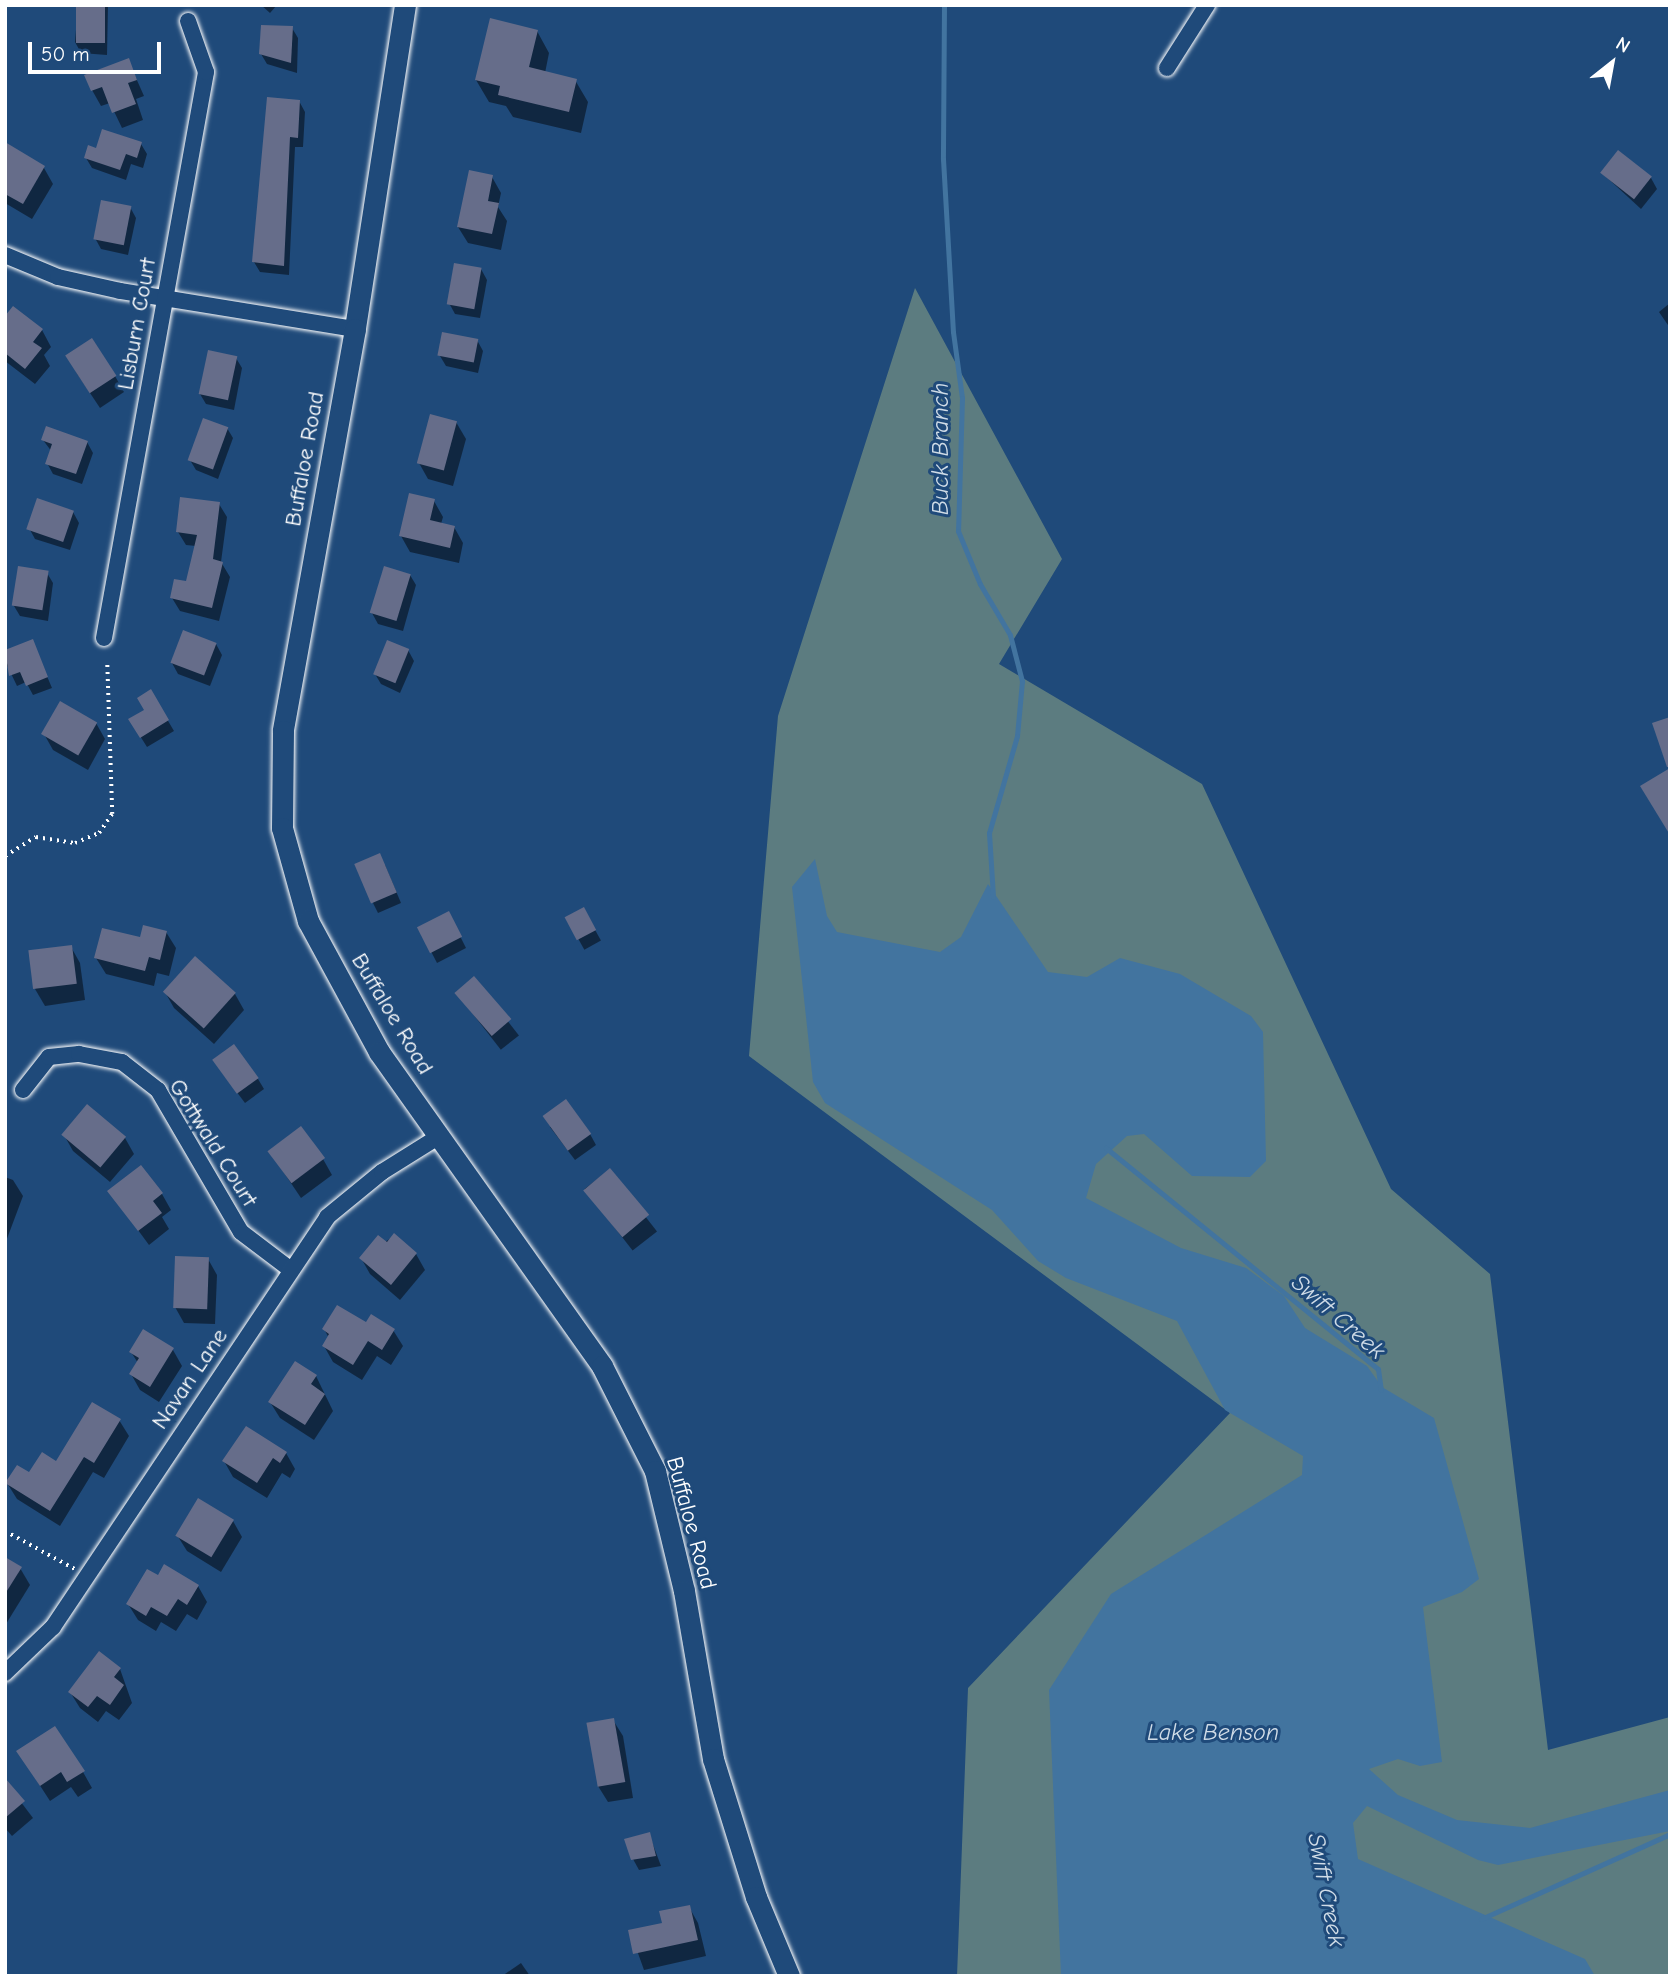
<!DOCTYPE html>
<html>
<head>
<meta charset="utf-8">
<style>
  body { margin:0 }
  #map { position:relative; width:1675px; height:1981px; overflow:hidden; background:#1f4a7a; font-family:"Comic Neue",sans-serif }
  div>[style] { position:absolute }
  .green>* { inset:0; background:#5c7c80 }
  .water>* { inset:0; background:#42749f }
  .shadow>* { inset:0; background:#0007; transform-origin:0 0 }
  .stream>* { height:5px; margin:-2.5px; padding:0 2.5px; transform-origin:2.5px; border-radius:2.5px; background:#42749f }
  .building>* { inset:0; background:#666d8a; transform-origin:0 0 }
  .path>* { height:3.5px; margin-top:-1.75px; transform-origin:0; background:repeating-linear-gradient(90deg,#fff 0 2px,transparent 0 7px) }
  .roads { filter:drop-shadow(0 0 2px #fff) drop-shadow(0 0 2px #fff) }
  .minor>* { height:16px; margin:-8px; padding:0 8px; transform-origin:8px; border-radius:8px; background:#1f4a7a }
  .tertiary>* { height:21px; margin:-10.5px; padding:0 10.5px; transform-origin:10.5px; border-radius:10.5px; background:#1f4a7a }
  span { translate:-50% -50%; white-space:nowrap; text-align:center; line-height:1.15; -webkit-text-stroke:6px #1f4a7a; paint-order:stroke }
  .street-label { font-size:23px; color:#fff }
  .water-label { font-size:24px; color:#d0dce7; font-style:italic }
  .frame { position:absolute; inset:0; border:7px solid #fff; pointer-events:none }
  .north { position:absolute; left:1577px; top:28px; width:70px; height:70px; -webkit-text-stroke:5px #1f4a7a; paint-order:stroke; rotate:31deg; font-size:19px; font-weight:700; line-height:28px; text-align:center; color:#fff }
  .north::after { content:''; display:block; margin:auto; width:24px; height:32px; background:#fff; clip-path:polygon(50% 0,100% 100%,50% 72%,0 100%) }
  .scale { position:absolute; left:28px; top:42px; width:133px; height:32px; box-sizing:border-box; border:4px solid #fff; border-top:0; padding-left:9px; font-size:21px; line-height:24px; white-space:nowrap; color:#fff; -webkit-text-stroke:5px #1f4a7a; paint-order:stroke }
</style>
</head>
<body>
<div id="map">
  <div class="green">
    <div style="clip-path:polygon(915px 288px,1062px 559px,999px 664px,1202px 784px,1391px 1189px,1490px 1274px,1548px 1750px,1670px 1717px,1670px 1976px,957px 1976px,968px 1688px,1230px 1413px,749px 1056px,778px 716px)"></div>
  </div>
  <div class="water">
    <div style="clip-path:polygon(815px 859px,827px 916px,837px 932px,940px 952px,961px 937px,988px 884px,1048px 972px,1087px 977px,1120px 958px,1180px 974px,1251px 1016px,1263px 1032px,1266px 1161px,1250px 1177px,1192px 1176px,1144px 1134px,1127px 1136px,1096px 1164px,1086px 1198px,1181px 1248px,1246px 1268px,1284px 1296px,1305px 1328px,1367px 1366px,1382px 1387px,1434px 1418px,1479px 1579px,1462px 1592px,1423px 1607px,1442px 1762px,1420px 1766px,1398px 1759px,1369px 1769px,1398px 1795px,1457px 1820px,1530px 1828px,1670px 1790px,1670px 1831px,1498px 1865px,1478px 1860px,1367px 1806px,1353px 1823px,1358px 1859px,1585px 1959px,1595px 1976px,1061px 1976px,1049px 1690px,1111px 1594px,1302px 1475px,1303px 1456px,1225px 1410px,1177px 1321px,1066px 1278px,1038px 1261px,992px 1210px,825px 1103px,813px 1082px,792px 887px)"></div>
  </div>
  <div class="shadow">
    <div style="clip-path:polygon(78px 5px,108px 5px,107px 55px,81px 53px,75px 42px)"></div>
    <div style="clip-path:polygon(261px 5px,277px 5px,270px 13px)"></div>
    <div style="clip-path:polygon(292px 28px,298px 38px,297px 73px,267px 64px,261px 54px)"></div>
    <div style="clip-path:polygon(537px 31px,549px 53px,545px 73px,575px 80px,588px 102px,581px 133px,513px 117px,506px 106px,489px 102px,476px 80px)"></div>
    <div style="clip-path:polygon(128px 60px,144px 96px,136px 99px,143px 120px,122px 128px,110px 103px,101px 106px,92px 90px)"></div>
    <div style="clip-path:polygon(299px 101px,305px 112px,303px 147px,295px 147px,289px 275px,260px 272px,254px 262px)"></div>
    <div style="clip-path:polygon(141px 144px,147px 154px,143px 168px,131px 164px,126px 180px,92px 168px,86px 158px,97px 150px)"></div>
    <div style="clip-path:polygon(5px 149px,44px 168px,53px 184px,32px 219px,5px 203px)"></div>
    <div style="clip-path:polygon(1602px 173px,1651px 178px,1657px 189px,1641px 209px)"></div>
    <div style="clip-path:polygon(492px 177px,501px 193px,498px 207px,507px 221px,501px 250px,468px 243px,458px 227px)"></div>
    <div style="clip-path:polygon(130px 207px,136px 218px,128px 255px,101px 249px,95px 238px)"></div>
    <div style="clip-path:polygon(481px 269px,487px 280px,480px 318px,455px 314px,449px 303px)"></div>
    <div style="clip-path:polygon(1670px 303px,1670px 328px,1659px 312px)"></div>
    <div style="clip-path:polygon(5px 319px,42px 330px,51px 347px,44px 355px,50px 366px,35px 384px,5px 361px)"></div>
    <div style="clip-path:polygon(477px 340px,483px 351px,478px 373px,446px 366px,440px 356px)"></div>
    <div style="clip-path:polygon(236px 358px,242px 368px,234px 410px,206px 404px,200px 394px)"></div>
    <div style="clip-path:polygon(76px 372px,115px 376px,124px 392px,100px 408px)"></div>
    <div style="clip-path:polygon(456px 422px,466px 439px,453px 486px,428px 479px,419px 463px)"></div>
    <div style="clip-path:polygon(227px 428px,233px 438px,218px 479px,196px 470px,190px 460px)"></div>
    <div style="clip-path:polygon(43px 440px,87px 442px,93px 453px,82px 484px,53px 474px,47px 463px,52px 452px)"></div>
    <div style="clip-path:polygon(434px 501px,443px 517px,441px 524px,454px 527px,463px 543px,459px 563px,410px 552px,401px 536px)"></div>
    <div style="clip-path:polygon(219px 504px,227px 517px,221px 562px,230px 577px,219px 621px,180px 611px,172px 598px,188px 584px,196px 546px,186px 545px,178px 532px)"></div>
    <div style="clip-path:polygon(73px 512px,79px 523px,70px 550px,35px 539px,29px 528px)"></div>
    <div style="clip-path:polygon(47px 573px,53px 583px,48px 621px,20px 616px,14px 606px)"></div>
    <div style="clip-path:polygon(410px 575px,416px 585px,403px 631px,378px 624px,372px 613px)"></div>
    <div style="clip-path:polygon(32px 641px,52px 688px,33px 695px,26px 682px,17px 686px,5px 661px,5px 652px)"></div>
    <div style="clip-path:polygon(216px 644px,222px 655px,210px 686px,178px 674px,172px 663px)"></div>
    <div style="clip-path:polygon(408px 650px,414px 661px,400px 693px,381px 684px,375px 674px)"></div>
    <div style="clip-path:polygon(151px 692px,174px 731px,147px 747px,130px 720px,146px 710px)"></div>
    <div style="clip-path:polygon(96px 723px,105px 739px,88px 770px,53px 750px,44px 734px)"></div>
    <div style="clip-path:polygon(385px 865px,401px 903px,378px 913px,373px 903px)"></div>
    <div style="left:584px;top:910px;width:35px;height:19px;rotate:61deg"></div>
    <div style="clip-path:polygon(454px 924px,466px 948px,437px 963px,419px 928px)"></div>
    <div style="clip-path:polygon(166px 932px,176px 948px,169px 976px,157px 973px,154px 986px,106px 974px,96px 958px)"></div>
    <div style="clip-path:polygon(71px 947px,80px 963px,85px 1000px,45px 1006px,35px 989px)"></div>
    <div style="clip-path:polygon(196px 959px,235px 994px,244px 1010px,214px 1044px,174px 1008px,165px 992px)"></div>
    <div style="left:474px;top:978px;width:73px;height:23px;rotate:52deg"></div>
    <div style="clip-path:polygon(221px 1071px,258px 1079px,264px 1089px,245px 1103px)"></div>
    <div style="clip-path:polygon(550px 1127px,590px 1134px,596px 1145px,575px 1160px)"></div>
    <div style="clip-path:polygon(64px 1135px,125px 1138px,134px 1154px,110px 1182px,73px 1151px)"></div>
    <div style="clip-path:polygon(270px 1152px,323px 1159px,332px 1175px,301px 1198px)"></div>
    <div style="left:609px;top:1170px;width:78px;height:31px;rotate:52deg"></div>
    <div style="clip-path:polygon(5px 1177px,13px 1180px,23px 1196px,5px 1244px)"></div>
    <div style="clip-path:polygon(110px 1192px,162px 1194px,171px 1210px,162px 1217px,169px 1229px,149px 1245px)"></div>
    <div style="clip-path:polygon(394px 1236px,416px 1254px,425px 1270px,400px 1300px,370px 1274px,361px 1258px)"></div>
    <div style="clip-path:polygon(208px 1259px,217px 1275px,215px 1324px,184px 1323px,175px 1307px)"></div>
    <div style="clip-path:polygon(366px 1325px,393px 1330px,403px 1346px,391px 1365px,377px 1356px,362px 1380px,333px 1362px,324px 1346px,329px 1338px,324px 1329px)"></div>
    <div style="clip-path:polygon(173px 1350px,182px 1366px,159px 1402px,140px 1390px,131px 1374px,138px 1363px,131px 1352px)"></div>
    <div style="clip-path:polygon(316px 1376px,333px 1411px,314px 1440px,280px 1418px,270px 1402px)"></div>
    <div style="clip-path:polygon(119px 1420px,129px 1436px,104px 1478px,93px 1472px,60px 1526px,17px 1499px,7px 1483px,57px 1464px)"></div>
    <div style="clip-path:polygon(286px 1453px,295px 1469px,290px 1478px,282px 1473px,267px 1498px,233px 1477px,224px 1461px)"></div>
    <div style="clip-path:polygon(233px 1521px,242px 1537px,221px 1572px,187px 1551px,177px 1535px)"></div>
    <div style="clip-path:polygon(5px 1559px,20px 1568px,30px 1585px,6px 1624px)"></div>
    <div style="clip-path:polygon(158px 1577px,198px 1586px,207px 1602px,197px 1620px,187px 1614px,176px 1631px,161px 1622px,156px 1631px,138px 1620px,128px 1604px)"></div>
    <div style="clip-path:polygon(120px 1669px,132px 1703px,119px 1720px,106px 1711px,98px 1722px,80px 1708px,70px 1692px)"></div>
    <div style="clip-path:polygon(613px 1720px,623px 1736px,633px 1798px,608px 1802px,598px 1786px)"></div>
    <div style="clip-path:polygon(28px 1767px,83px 1772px,92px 1788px,78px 1797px,71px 1787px,50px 1801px)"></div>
    <div style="clip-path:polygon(5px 1781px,33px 1818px,12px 1836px,5px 1828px)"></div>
    <div style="clip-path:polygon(649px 1834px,661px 1866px,639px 1870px,633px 1859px)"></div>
    <div style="clip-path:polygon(689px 1907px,698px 1923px,706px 1956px,644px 1970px,630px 1931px,664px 1924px)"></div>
    <div style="clip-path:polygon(521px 1963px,530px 1976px,502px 1976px)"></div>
  </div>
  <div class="stream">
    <div style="left:944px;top:5px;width:154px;rotate:90.4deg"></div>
    <div style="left:943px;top:159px;width:173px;rotate:86.7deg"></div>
    <div style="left:953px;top:332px;width:67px;rotate:82.2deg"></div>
    <div style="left:962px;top:398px;width:133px;rotate:91.7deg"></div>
    <div style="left:958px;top:531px;width:57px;rotate:67.5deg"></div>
    <div style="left:980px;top:584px;width:59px;rotate:59.5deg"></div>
    <div style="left:1010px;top:635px;width:48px;rotate:75.4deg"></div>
    <div style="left:1022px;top:681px;width:55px;rotate:95.2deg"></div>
    <div style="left:1017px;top:736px;width:101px;rotate:106.1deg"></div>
    <div style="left:989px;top:833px;width:64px;rotate:86.4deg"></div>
    <div style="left:1106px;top:1148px;width:350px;rotate:39.1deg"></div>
    <div style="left:1378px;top:1369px;width:21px;rotate:82deg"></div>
    <div style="left:1481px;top:1919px;width:207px;rotate:-24.2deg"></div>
  </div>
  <div class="building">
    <div style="left:76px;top:5px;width:29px;height:38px"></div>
    <div style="clip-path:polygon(490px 18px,538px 30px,529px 67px,577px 79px,569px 112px,498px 95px,500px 86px,475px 80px)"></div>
    <div style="clip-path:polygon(261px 25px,293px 26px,291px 63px,259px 54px)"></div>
    <div style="clip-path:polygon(129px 58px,137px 80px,128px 83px,136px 104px,112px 113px,102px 87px,91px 91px,84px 75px)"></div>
    <div style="clip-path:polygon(267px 97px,300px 100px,298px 138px,290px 137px,284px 266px,252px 262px)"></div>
    <div style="clip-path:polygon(102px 129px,142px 142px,137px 158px,126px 154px,120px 170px,84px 158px,88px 145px,96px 148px)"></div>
    <div style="clip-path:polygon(5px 142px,45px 166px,23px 204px,5px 194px)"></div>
    <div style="left:1618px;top:150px;width:43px;height:29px;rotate:38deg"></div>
    <div style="clip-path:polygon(469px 170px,493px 175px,488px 201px,499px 203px,492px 234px,457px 227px)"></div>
    <div style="left:101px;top:200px;width:31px;height:40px;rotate:11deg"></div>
    <div style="left:454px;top:263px;width:28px;height:42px;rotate:10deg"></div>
    <div style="clip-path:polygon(13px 306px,43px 329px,33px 342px,42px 348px,25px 369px,5px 353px,5px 316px)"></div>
    <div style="left:442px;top:332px;width:37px;height:24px;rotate:11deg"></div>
    <div style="left:92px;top:338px;width:45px;height:32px;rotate:57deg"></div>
    <div style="left:208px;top:350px;width:30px;height:45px;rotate:12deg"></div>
    <div style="left:430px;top:414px;width:28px;height:51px;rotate:15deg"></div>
    <div style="left:203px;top:418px;width:27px;height:45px;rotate:20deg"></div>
    <div style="clip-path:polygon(46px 426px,88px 441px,76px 474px,45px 464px,52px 444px,41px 440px)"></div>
    <div style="clip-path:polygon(409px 493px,435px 499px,430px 520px,455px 526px,450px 548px,399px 536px)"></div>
    <div style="clip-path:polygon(180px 497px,220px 502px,213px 559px,223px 562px,212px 608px,170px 598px,174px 579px,186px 581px,197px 535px,176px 532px)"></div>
    <div style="left:37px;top:498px;width:39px;height:33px;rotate:19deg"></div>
    <div style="left:18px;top:566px;width:31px;height:40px;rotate:9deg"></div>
    <div style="left:384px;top:566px;width:28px;height:49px;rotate:17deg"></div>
    <div style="left:183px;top:630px;width:36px;height:35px;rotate:21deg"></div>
    <div style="clip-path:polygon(33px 639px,48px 677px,26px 686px,20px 672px,9px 676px,5px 650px)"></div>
    <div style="left:387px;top:640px;width:24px;height:37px;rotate:22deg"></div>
    <div style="clip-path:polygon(151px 689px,169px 720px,140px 738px,128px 719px,144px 710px,137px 698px)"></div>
    <div style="left:60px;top:701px;width:43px;height:38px;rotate:30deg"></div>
    <div style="clip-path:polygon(1670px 717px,1670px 767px,1667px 767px,1652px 723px)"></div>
    <div style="clip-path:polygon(1670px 768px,1670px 835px,1640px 786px)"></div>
    <div style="left:380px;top:853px;width:43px;height:28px;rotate:67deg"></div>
    <div style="left:584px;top:907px;width:26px;height:22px;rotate:62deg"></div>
    <div style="left:449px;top:911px;width:29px;height:36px;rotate:63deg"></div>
    <div style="clip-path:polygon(143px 925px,167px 931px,160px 960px,149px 957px,145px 971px,94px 958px,102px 928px,140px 937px)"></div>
    <div style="left:72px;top:945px;width:39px;height:44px;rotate:83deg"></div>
    <div style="left:195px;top:956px;width:55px;height:48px;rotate:42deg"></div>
    <div style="left:474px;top:976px;width:57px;height:26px;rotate:49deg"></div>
    <div style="left:234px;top:1044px;width:42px;height:27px;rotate:54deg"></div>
    <div style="left:566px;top:1099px;width:43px;height:29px;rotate:54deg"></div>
    <div style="left:87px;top:1104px;width:51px;height:40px;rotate:40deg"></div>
    <div style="left:301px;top:1126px;width:40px;height:42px;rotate:53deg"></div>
    <div style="clip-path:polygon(141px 1165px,163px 1193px,153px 1201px,162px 1213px,138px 1231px,107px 1191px)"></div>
    <div style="left:610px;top:1168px;width:61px;height:35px;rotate:50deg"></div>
    <div style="clip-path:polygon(394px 1233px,417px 1253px,391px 1285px,359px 1258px,378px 1235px,387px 1242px)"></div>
    <div style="left:175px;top:1256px;width:34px;height:52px;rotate:2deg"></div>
    <div style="clip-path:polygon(337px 1305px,366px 1322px,371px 1314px,395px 1329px,382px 1350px,368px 1341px,353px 1365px,322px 1346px,329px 1334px,322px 1329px)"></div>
    <div style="clip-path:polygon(143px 1329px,174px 1348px,150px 1387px,129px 1374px,139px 1358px,129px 1352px)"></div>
    <div style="clip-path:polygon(295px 1361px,317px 1375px,311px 1384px,325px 1394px,305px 1425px,268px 1402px)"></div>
    <div style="clip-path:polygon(92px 1402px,121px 1419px,94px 1463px,84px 1457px,50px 1511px,5px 1483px,17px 1465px,29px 1472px,42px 1452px,56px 1461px)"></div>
    <div style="clip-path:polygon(246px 1426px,287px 1452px,280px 1463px,273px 1458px,257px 1483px,222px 1461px)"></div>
    <div style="left:198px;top:1498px;width:42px;height:44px;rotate:31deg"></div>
    <div style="clip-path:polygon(5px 1557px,22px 1567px,5px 1594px)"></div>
    <div style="clip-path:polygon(164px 1564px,199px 1585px,187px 1605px,178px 1599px,167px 1616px,151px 1607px,146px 1616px,126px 1604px,147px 1569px,158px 1575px)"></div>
    <div style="clip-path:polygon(99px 1651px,121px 1668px,114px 1677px,124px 1685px,110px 1705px,97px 1696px,88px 1707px,68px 1692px)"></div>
    <div style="left:614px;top:1718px;width:65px;height:28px;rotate:80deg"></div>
    <div style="clip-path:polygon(55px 1726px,85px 1771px,67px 1782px,61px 1772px,40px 1786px,16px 1751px)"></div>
    <div style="clip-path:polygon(5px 1778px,25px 1801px,5px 1818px)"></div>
    <div style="clip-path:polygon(650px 1832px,656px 1856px,631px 1860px,624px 1839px)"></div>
    <div style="clip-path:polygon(690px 1905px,698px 1940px,633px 1954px,628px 1930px,662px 1923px,659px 1911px)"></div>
  </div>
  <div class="path">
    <div style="left:5px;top:856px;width:36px;rotate:-32deg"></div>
    <div style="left:36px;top:837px;width:39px;rotate:9deg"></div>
    <div style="left:75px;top:843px;width:26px;rotate:-23deg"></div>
    <div style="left:99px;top:833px;width:23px;rotate:-56deg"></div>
    <div style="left:112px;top:814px;width:149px;rotate:-91.9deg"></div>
    <div style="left:5px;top:1531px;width:80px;rotate:28.5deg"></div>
  </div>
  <div class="roads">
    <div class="minor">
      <div style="left:1167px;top:68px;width:75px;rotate:-57.6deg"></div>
      <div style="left:5px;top:255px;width:57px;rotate:22.5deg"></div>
      <div style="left:58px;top:277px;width:64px;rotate:12.7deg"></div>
      <div style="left:120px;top:291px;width:238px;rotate:9.2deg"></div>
      <div style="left:104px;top:638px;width:575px;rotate:-79.78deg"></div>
      <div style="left:206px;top:72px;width:54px;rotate:-109.4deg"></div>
      <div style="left:23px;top:1090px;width:42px;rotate:-51.8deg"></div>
      <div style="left:49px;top:1057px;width:30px;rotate:-6deg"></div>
      <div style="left:79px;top:1054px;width:44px;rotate:10.5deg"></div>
      <div style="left:122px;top:1062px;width:46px;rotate:37.9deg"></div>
      <div style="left:158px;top:1090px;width:164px;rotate:59.7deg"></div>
      <div style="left:241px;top:1232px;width:61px;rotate:37.1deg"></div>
      <div style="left:5px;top:1673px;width:66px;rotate:-43.8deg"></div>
      <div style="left:53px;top:1627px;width:493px;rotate:-56.2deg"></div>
      <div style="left:327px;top:1217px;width:71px;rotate:-39.3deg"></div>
      <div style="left:382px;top:1172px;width:66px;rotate:-32deg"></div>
    </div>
    <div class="tertiary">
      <div style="left:405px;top:5px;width:328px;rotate:98.8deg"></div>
      <div style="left:355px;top:329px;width:408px;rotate:100.2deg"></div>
      <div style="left:283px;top:731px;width:97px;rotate:90.6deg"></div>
      <div style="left:282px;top:828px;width:97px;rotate:74.4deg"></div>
      <div style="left:308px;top:921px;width:149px;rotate:61.5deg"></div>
      <div style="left:379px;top:1052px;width:385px;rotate:54.6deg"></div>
      <div style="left:602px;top:1366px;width:118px;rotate:63.2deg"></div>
      <div style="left:655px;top:1471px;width:123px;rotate:76.4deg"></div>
      <div style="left:684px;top:1591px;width:170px;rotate:80.2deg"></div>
      <div style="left:713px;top:1759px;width:145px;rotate:72.7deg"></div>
      <div style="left:756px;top:1897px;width:86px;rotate:67.3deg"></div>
    </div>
  </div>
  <div class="street-label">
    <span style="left:137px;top:324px;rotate:-80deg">Lisburn Court</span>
    <span style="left:305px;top:459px;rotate:-80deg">Buffaloe Road</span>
    <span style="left:392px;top:1014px;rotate:59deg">Buffaloe Road</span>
    <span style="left:213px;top:1143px;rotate:58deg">Gottwald Court</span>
    <span style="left:190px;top:1379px;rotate:-56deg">Navan Lane</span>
    <span style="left:691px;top:1523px;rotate:75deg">Buffaloe Road</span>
  </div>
  <div class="water-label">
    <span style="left:941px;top:449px;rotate:-90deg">Buck Branch</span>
    <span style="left:1338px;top:1317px;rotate:41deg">Swift Creek</span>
    <span style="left:1213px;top:1733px">Lake Benson</span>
    <span style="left:1326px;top:1890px;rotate:79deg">Swift Creek</span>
  </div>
  <div class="frame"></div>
  <div class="north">N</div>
  <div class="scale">50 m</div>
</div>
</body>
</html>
